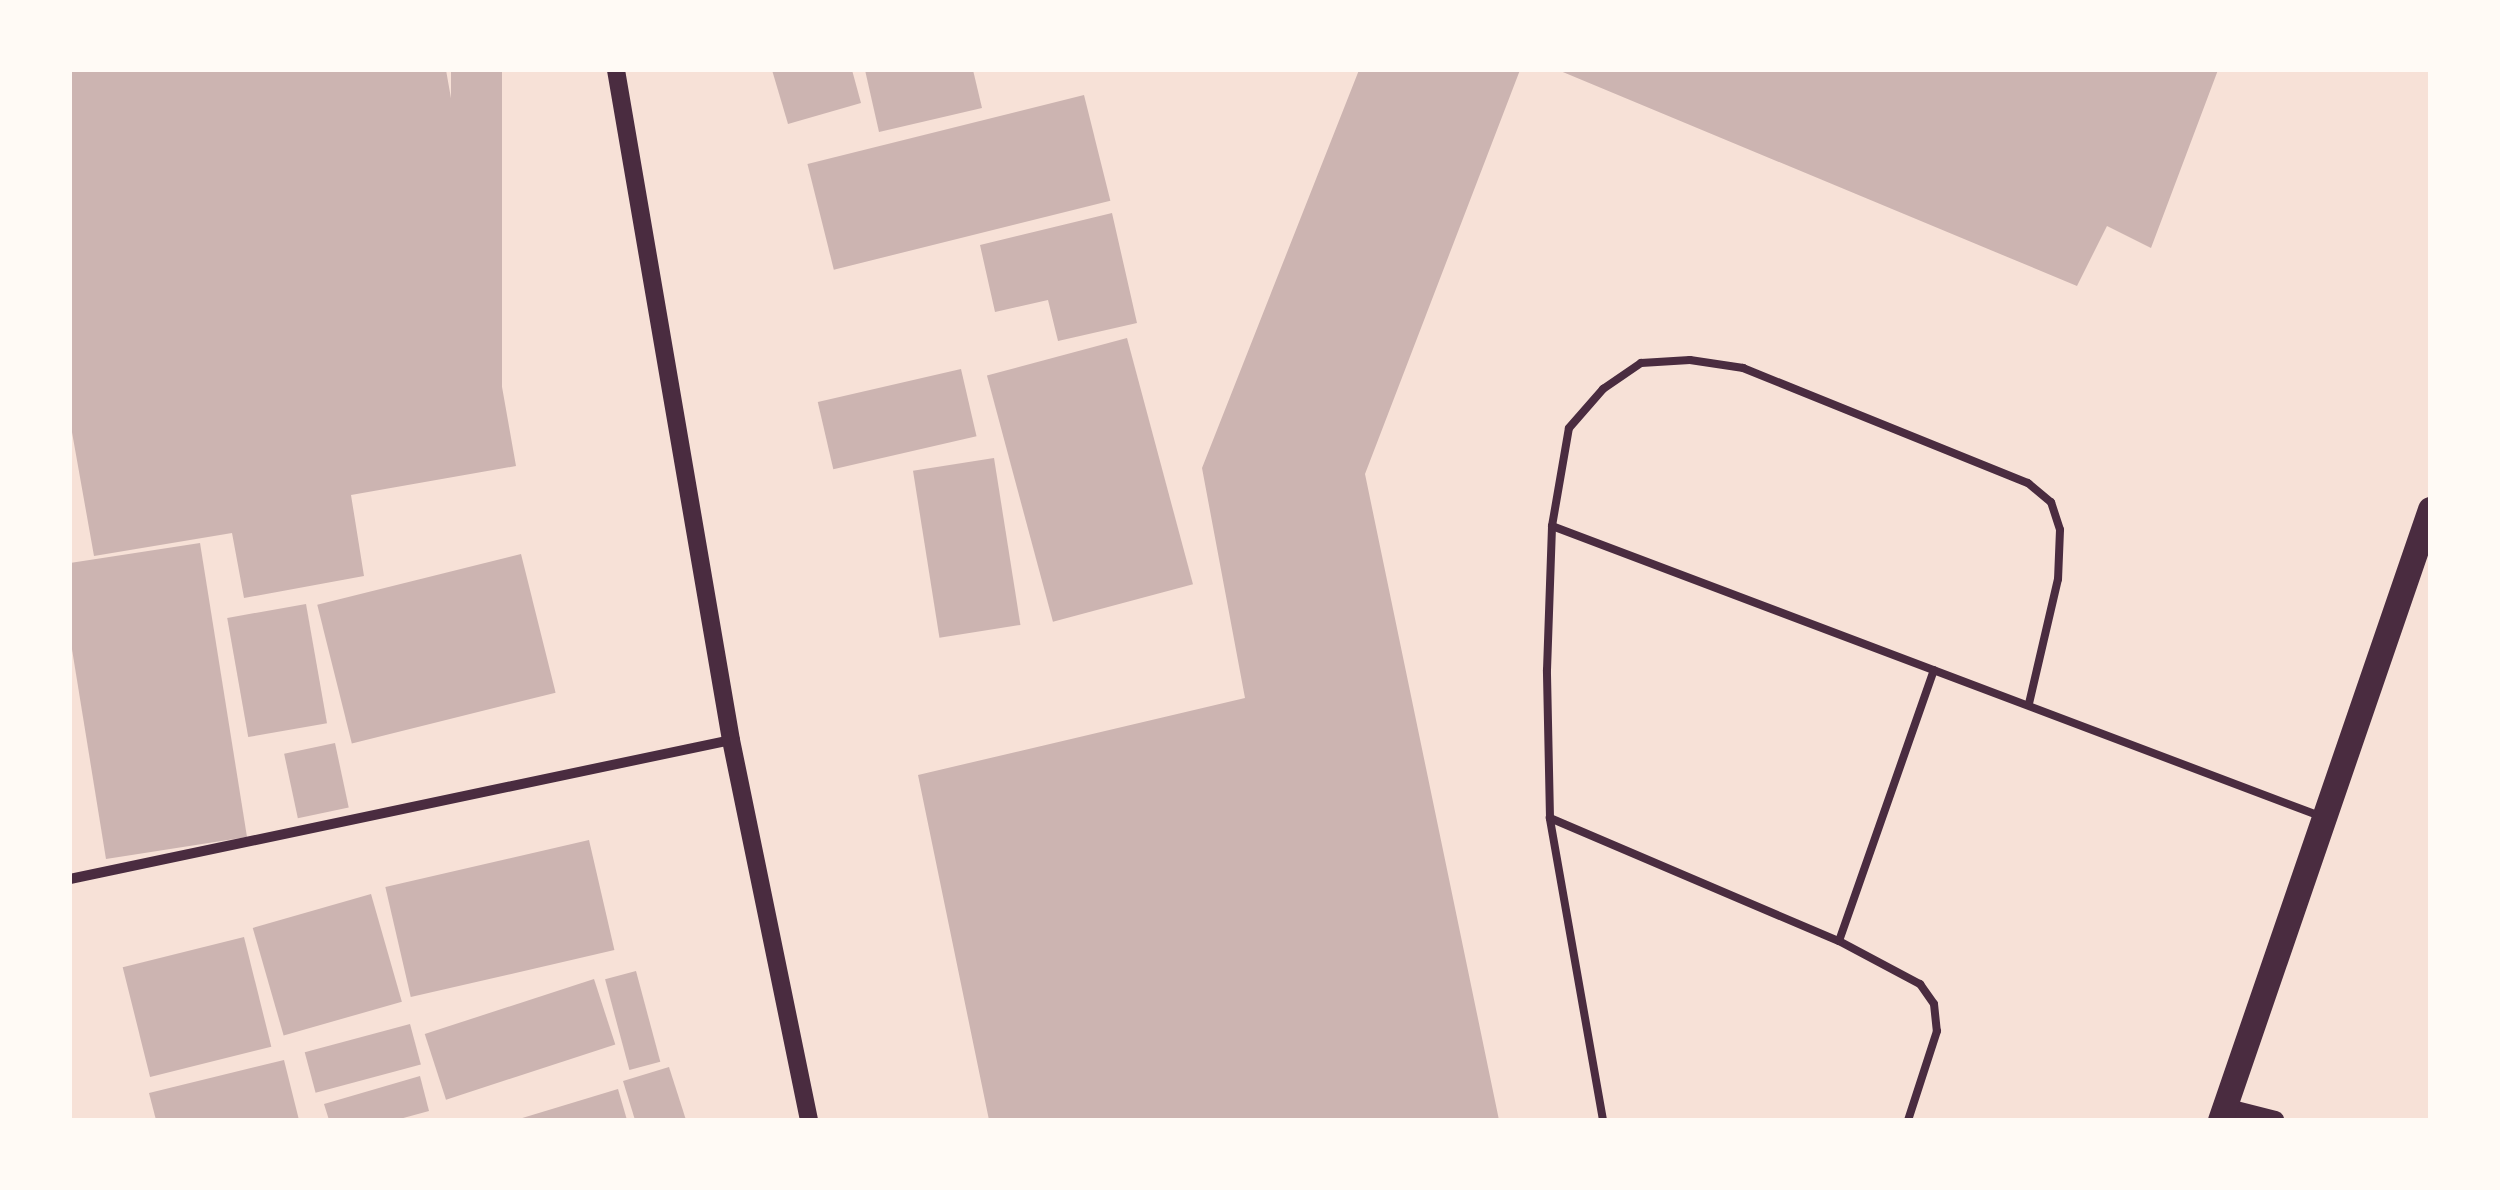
<!DOCTYPE html>
<html>
<head>
<meta charset="utf-8">
<style>
  body { margin:0 }
  #map { position:relative; width:2500px; height:1190px; overflow:hidden; background:#f7e1d7; font-family:"Nunito Sans",sans-serif }
  div>[style] { position:absolute }
  .building>* { inset:0; background:#ccb4b1; transform-origin:0 0 }
  .service>* { height:8px; margin:-4px; padding:0 4px; transform-origin:4px; border-radius:4px; background:#4a2c40 }
  .minor>* { height:10px; margin:-5px; padding:0 5px; transform-origin:5px; border-radius:5px; background:#4a2c40 }
  .tertiary>* { height:18px; margin:-9px; padding:0 9px; transform-origin:9px; border-radius:9px; background:#4a2c40 }
  .primary>* { height:25px; margin:-12.5px; padding:0 12.5px; transform-origin:12.5px; border-radius:12.5px; background:#4a2c40 }
  span { translate:-50% -50%; white-space:nowrap; text-align:center; line-height:1.15; -webkit-text-stroke:9px #fffaf5; paint-order:stroke }
  .frame { position:absolute; inset:0; border:72px solid #fffaf5; pointer-events:none }
</style>
</head>
<body>
<div id="map">
  <div class="building">
    <div style="clip-path:polygon(70px 70px,446px 70px,516px 466px,351px 495px,364px 576px,244px 598px,232px 533px,94px 556px,70px 421px)"></div>
    <div style="left:451px;top:70px;width:51px;height:379px"></div>
    <div style="clip-path:polygon(772px 70px,852px 70px,861px 103px,788px 124px)"></div>
    <div style="clip-path:polygon(865px 70px,973px 70px,982px 108px,879px 132px)"></div>
    <div style="clip-path:polygon(1359px 70px,1520px 70px,1365px 474px,1499px 1120px,989px 1120px,918px 775px,1245px 698px,1202px 468px)"></div>
    <div style="clip-path:polygon(1558px 70px,2218px 70px,2151px 248px,2107px 226px,2077px 286px)"></div>
    <div style="left:1084px;top:95px;width:109px;height:285px;rotate:76deg"></div>
    <div style="clip-path:polygon(1112px 213px,1137px 323px,1058px 341px,1048px 300px,995px 312px,980px 245px)"></div>
    <div style="left:1127px;top:338px;width:255px;height:145px;rotate:75deg"></div>
    <div style="left:961px;top:369px;width:69px;height:147px;rotate:77deg"></div>
    <div style="left:994px;top:458px;width:169px;height:82px;rotate:81deg"></div>
    <div style="clip-path:polygon(200px 543px,247px 837px,106px 859px,70px 637px,70px 563px)"></div>
    <div style="left:521px;top:554px;width:143px;height:210px;rotate:76deg"></div>
    <div style="left:306px;top:604px;width:121px;height:80px;rotate:80deg"></div>
    <div style="left:335px;top:743px;width:66px;height:52px;rotate:78deg"></div>
    <div style="left:589px;top:840px;width:113px;height:209px;rotate:77deg"></div>
    <div style="left:371px;top:894px;width:112px;height:123px;rotate:74deg"></div>
    <div style="left:244px;top:937px;width:113px;height:125px;rotate:76deg"></div>
    <div style="left:636px;top:971px;width:94px;height:32px;rotate:75deg"></div>
    <div style="left:594px;top:979px;width:69px;height:178px;rotate:72deg"></div>
    <div style="left:410px;top:1024px;width:42px;height:109px;rotate:75deg"></div>
    <div style="clip-path:polygon(284px 1060px,299px 1120px,156px 1120px,149px 1093px)"></div>
    <div style="clip-path:polygon(669px 1067px,686px 1120px,635px 1120px,623px 1081px)"></div>
    <div style="clip-path:polygon(420px 1076px,429px 1111px,396px 1120px,329px 1120px,324px 1104px)"></div>
    <div style="clip-path:polygon(618px 1089px,627px 1120px,519px 1120px,519px 1119px)"></div>
  </div>
  <div class="service">
    <div style="left:1552px;top:526px;width:821px;rotate:20.69deg"></div>
    <div style="left:1550px;top:818px;width:314px;rotate:23.1deg"></div>
    <div style="left:1839px;top:941px;width:92px;rotate:28deg"></div>
    <div style="left:1920px;top:984px;width:24px;rotate:55deg"></div>
    <div style="left:1934px;top:1004px;width:27px;rotate:84deg"></div>
    <div style="left:1937px;top:1031px;width:94px;rotate:108deg"></div>
    <div style="left:1839px;top:941px;width:287px;rotate:-70.7deg"></div>
    <div style="left:1603px;top:1120px;width:307px;rotate:-100deg"></div>
    <div style="left:1550px;top:818px;width:148px;rotate:-91.2deg"></div>
    <div style="left:1547px;top:670px;width:144px;rotate:-88deg"></div>
    <div style="left:1552px;top:526px;width:99px;rotate:-80.2deg"></div>
    <div style="left:1569px;top:428px;width:52px;rotate:-48.9deg"></div>
    <div style="left:1603px;top:389px;width:46px;rotate:-34.4deg"></div>
    <div style="left:1641px;top:363px;width:49px;rotate:-3.5deg"></div>
    <div style="left:1690px;top:360px;width:54px;rotate:8.6deg"></div>
    <div style="left:1743px;top:368px;width:307px;rotate:22deg"></div>
    <div style="left:2028px;top:483px;width:30px;rotate:40deg"></div>
    <div style="left:2051px;top:502px;width:29px;rotate:72deg"></div>
    <div style="left:2060px;top:530px;width:49px;rotate:92.3deg"></div>
    <div style="left:2058px;top:579px;width:128px;rotate:103.1deg"></div>
  </div>
  <div class="minor">
    <div style="left:70px;top:879px;width:675px;rotate:-11.88deg"></div>
  </div>
  <div class="tertiary">
    <div style="left:616px;top:70px;width:680px;rotate:80.26deg"></div>
    <div style="left:731px;top:740px;width:388px;rotate:78.4deg"></div>
    <div style="left:2224px;top:1107px;width:53px;rotate:14.3deg"></div>
  </div>
  <div class="primary">
    <div style="left:2220px;top:1120px;width:646px;rotate:-71.03deg"></div>
  </div>
  <div class="frame"></div>
</div>
</body>
</html>
